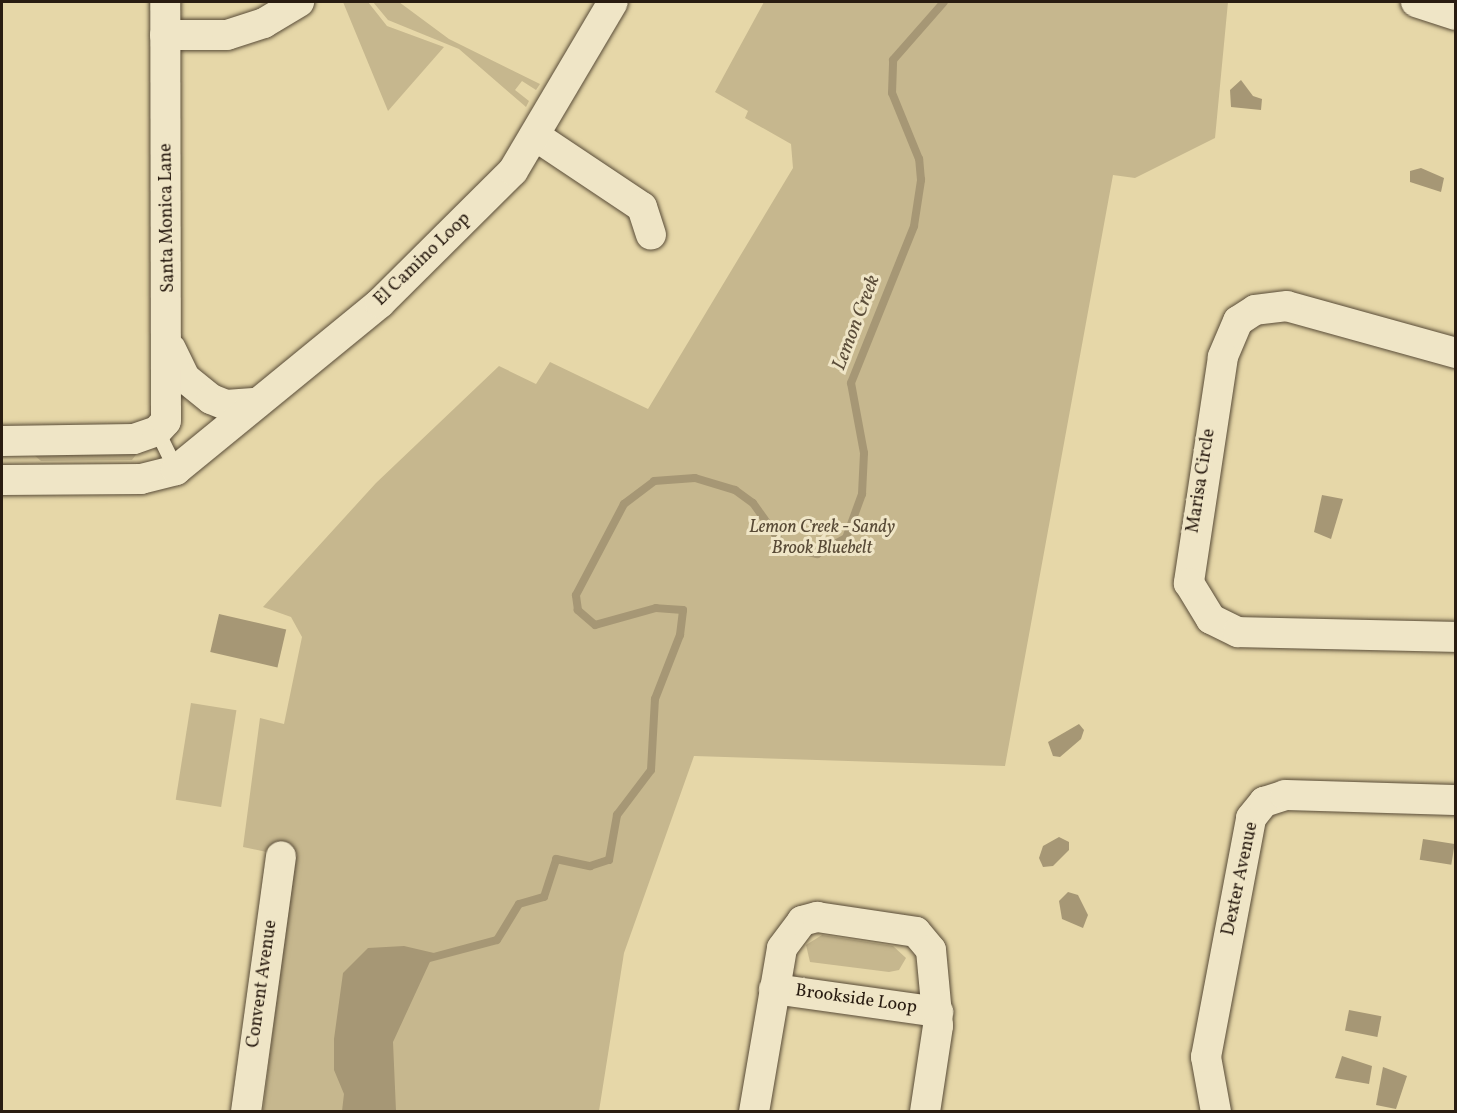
<!DOCTYPE html>
<html>
<head>
<meta charset="utf-8">
<style>
  body { margin:0 }
  #map { position:relative; width:1457px; height:1113px; overflow:hidden; background:#e6d7a8; font-family:Vollkorn,serif }
  div>[style] { position:absolute }
  .green>* { inset:0; background:#c6b78e; transform-origin:0 0 }
  .water>* { inset:0; background:#a69775; transform-origin:0 0 }
  .stream>* { height:8px; margin:-4px; padding:0 4px; transform-origin:4px; border-radius:4px; background:#a69775 }
  .roads { filter:drop-shadow(0 0 2px #584b37) drop-shadow(0 0 2px #584b37) }
  .service>* { height:15px; margin:-7.5px; padding:0 7.5px; transform-origin:7.5px; border-radius:7.5px; background:#efe5c6 }
  .minor>* { height:30px; margin:-15px; padding:0 15px; transform-origin:15px; border-radius:15px; background:#efe5c6 }
  span { translate:-50% -50%; white-space:nowrap; text-align:center; line-height:1.15; -webkit-text-stroke:6px #efe5c6; paint-order:stroke }
  .street-label { font-size:18px; color:#291c11 }
  .park-label { font-size:18px; color:#584a36; font-style:italic }
  .water-label { font-size:20px; color:#5b4d39; font-style:italic }
  .frame { position:absolute; inset:0; border:3px solid #291c11; pointer-events:none }
</style>
</head>
<body>
<div id="map">
  <div class="green">
    <div style="clip-path:polygon(343px 2px,368px 2px,387px 26px,444px 47px,388px 111px)"></div>
    <div style="clip-path:polygon(373px 2px,399px 2px,449px 39px,540px 84px,536px 90px,522px 81px,515px 90px,529px 101px,526px 107px,459px 49px,388px 20px)"></div>
    <div style="clip-path:polygon(764px 2px,1228px 2px,1215px 138px,1135px 178px,1113px 175px,1005px 766px,694px 756px,624px 953px,599px 1111px,263px 1111px,294px 858px,243px 847px,260px 718px,284px 724px,302px 637px,291px 617px,263px 607px,376px 483px,499px 366px,536px 384px,550px 362px,648px 409px,793px 168px,791px 144px,745px 118px,748px 111px,715px 92px)"></div>
    <div style="clip-path:polygon(138px 452px,132px 460px,41px 461px,34px 455px)"></div>
    <div style="left:191px;top:703px;width:46px;height:98px;rotate:9deg"></div>
    <div style="clip-path:polygon(822px 935px,893px 946px,906px 958px,899px 970px,889px 972px,810px 962px,806px 945px)"></div>
  </div>
  <div class="water">
    <div style="clip-path:polygon(1241px 80px,1253px 96px,1262px 99px,1261px 110px,1231px 107px,1230px 90px)"></div>
    <div style="clip-path:polygon(1421px 168px,1444px 178px,1441px 192px,1410px 182px,1410px 171px)"></div>
    <div style="clip-path:polygon(1322px 495px,1343px 499px,1331px 539px,1314px 532px)"></div>
    <div style="left:219px;top:614px;width:69px;height:39px;rotate:13deg"></div>
    <div style="clip-path:polygon(1079px 724px,1084px 730px,1081px 739px,1060px 757px,1053px 756px,1048px 742px)"></div>
    <div style="clip-path:polygon(1059px 837px,1069px 842px,1069px 850px,1053px 866px,1043px 867px,1039px 858px,1043px 846px)"></div>
    <div style="left:1423px;top:839px;width:32px;height:21px;rotate:9deg"></div>
    <div style="clip-path:polygon(1068px 892px,1078px 895px,1088px 915px,1083px 928px,1062px 919px,1059px 901px)"></div>
    <div style="clip-path:polygon(404px 946px,434px 953px,393px 1042px,396px 1111px,342px 1111px,344px 1094px,334px 1070px,334px 1039px,343px 973px,368px 948px)"></div>
    <div style="left:1349px;top:1010px;width:33px;height:21px;rotate:11deg"></div>
    <div style="clip-path:polygon(1342px 1056px,1372px 1066px,1369px 1084px,1335px 1078px)"></div>
    <div style="clip-path:polygon(1383px 1067px,1407px 1076px,1396px 1109px,1376px 1105px)"></div>
  </div>
  <div class="stream">
    <div style="left:426px;top:959px;width:73px;rotate:-15deg"></div>
    <div style="left:497px;top:940px;width:42px;rotate:-58.6deg"></div>
    <div style="left:519px;top:904px;width:26px;rotate:-16deg"></div>
    <div style="left:544px;top:897px;width:40px;rotate:-72deg"></div>
    <div style="left:556px;top:859px;width:35px;rotate:12deg"></div>
    <div style="left:590px;top:866px;width:20px;rotate:-18deg"></div>
    <div style="left:609px;top:860px;width:46px;rotate:-79.9deg"></div>
    <div style="left:617px;top:815px;width:56px;rotate:-52.9deg"></div>
    <div style="left:651px;top:770px;width:71px;rotate:-86.8deg"></div>
    <div style="left:655px;top:699px;width:69px;rotate:-68.7deg"></div>
    <div style="left:680px;top:635px;width:25px;rotate:-83deg"></div>
    <div style="left:683px;top:610px;width:27px;rotate:-176deg"></div>
    <div style="left:656px;top:608px;width:63px;rotate:164.4deg"></div>
    <div style="left:595px;top:625px;width:23px;rotate:-139deg"></div>
    <div style="left:578px;top:610px;width:15px;rotate:-98deg"></div>
    <div style="left:576px;top:595px;width:103px;rotate:-62.2deg"></div>
    <div style="left:624px;top:504px;width:38px;rotate:-37deg"></div>
    <div style="left:654px;top:481px;width:41px;rotate:-4.2deg"></div>
    <div style="left:695px;top:478px;width:42px;rotate:16.7deg"></div>
    <div style="left:735px;top:490px;width:22px;rotate:36deg"></div>
    <div style="left:753px;top:503px;width:54px;rotate:54.8deg"></div>
    <div style="left:784px;top:547px;width:34px;rotate:12deg"></div>
    <div style="left:817px;top:554px;width:33px;rotate:-29deg"></div>
    <div style="left:846px;top:538px;width:47px;rotate:-70deg"></div>
    <div style="left:862px;top:494px;width:41px;rotate:-87.2deg"></div>
    <div style="left:864px;top:453px;width:71px;rotate:-100.5deg"></div>
    <div style="left:851px;top:383px;width:169px;rotate:-68.1deg"></div>
    <div style="left:914px;top:226px;width:47px;rotate:-81.3deg"></div>
    <div style="left:921px;top:180px;width:21px;rotate:-95deg"></div>
    <div style="left:919px;top:159px;width:71px;rotate:-112.2deg"></div>
    <div style="left:892px;top:93px;width:33px;rotate:-88deg"></div>
    <div style="left:893px;top:60px;width:77px;rotate:-48.7deg"></div>
  </div>
  <div class="roads">
    <div class="service">
      <div style="left:157px;top:431px;width:43px;rotate:64deg"></div>
    </div>
    <div class="minor">
      <div style="left:1416px;top:2px;width:42px;rotate:18deg"></div>
      <div style="left:165px;top:35px;width:62px"></div>
      <div style="left:227px;top:35px;width:39px;rotate:-18deg"></div>
      <div style="left:264px;top:23px;width:41px;rotate:-31deg"></div>
      <div style="left:537px;top:137px;width:126px;rotate:33.7deg"></div>
      <div style="left:642px;top:207px;width:29px;rotate:72deg"></div>
      <div style="left:171px;top:349px;width:32px;rotate:64deg"></div>
      <div style="left:185px;top:378px;width:33px;rotate:39deg"></div>
      <div style="left:211px;top:399px;width:16px;rotate:22deg"></div>
      <div style="left:226px;top:405px;width:31px;rotate:-4deg"></div>
      <div style="left:1456px;top:353px;width:175px;rotate:-164.5deg"></div>
      <div style="left:1287px;top:306px;width:32px;rotate:173deg"></div>
      <div style="left:1255px;top:310px;width:20px;rotate:147deg"></div>
      <div style="left:1238px;top:321px;width:39px;rotate:113deg"></div>
      <div style="left:1223px;top:357px;width:229px;rotate:98.6deg"></div>
      <div style="left:1189px;top:583px;width:42px;rotate:58.6deg"></div>
      <div style="left:1211px;top:619px;width:30px;rotate:26deg"></div>
      <div style="left:1238px;top:632px;width:218px;rotate:1.3deg"></div>
      <div style="left:2px;top:441px;width:132px;rotate:-0.9deg"></div>
      <div style="left:134px;top:439px;width:24px;rotate:-19deg"></div>
      <div style="left:157px;top:431px;width:13px;rotate:-48deg"></div>
      <div style="left:166px;top:421px;width:419px;rotate:-90.1deg"></div>
      <div style="left:2px;top:480px;width:139px;rotate:-0.4deg"></div>
      <div style="left:141px;top:479px;width:36px;rotate:-14deg"></div>
      <div style="left:176px;top:470px;width:264px;rotate:-39.3deg"></div>
      <div style="left:380px;top:303px;width:187px;rotate:-44.8deg"></div>
      <div style="left:513px;top:171px;width:196px;rotate:-59.4deg"></div>
      <div style="left:774px;top:989px;width:166px;rotate:8deg"></div>
      <div style="left:246px;top:1112px;width:258px;rotate:-82.2deg"></div>
      <div style="left:754px;top:1112px;width:166px;rotate:-80.3deg"></div>
      <div style="left:782px;top:948px;width:34px;rotate:-53deg"></div>
      <div style="left:802px;top:921px;width:16px;rotate:-15deg"></div>
      <div style="left:817px;top:917px;width:100px;rotate:8.6deg"></div>
      <div style="left:916px;top:932px;width:23px;rotate:50deg"></div>
      <div style="left:931px;top:950px;width:76px;rotate:84.7deg"></div>
      <div style="left:938px;top:1026px;width:87px;rotate:98.6deg"></div>
      <div style="left:1216px;top:1112px;width:56px;rotate:-100.3deg"></div>
      <div style="left:1206px;top:1057px;width:243px;rotate:-79.3deg"></div>
      <div style="left:1251px;top:818px;width:21px;rotate:-51deg"></div>
      <div style="left:1264px;top:802px;width:22px;rotate:-18deg"></div>
      <div style="left:1285px;top:795px;width:171px;rotate:1.7deg"></div>
    </div>
  </div>
  <div class="street-label">
    <span style="left:168px;top:218px;rotate:-91deg">Santa Monica Lane</span>
    <span style="left:423px;top:260px;rotate:-44deg">El Camino Loop</span>
    <span style="left:1202px;top:481px;rotate:-81deg">Marisa Circle</span>
    <span style="left:1241px;top:879px;rotate:-78deg">Dexter Avenue</span>
    <span style="left:263px;top:984px;rotate:-82deg">Convent Avenue</span>
    <span style="left:856px;top:1000px;rotate:8deg">Brookside Loop</span>
  </div>
  <div class="park-label">
    <span style="left:822px;top:539px">Lemon Creek - Sandy<br>Brook Bluebelt</span>
  </div>
  <div class="water-label">
    <span style="left:857px;top:323px;rotate:-69deg">Lemon Creek</span>
  </div>
  <div class="frame"></div>
</div>
</body>
</html>
